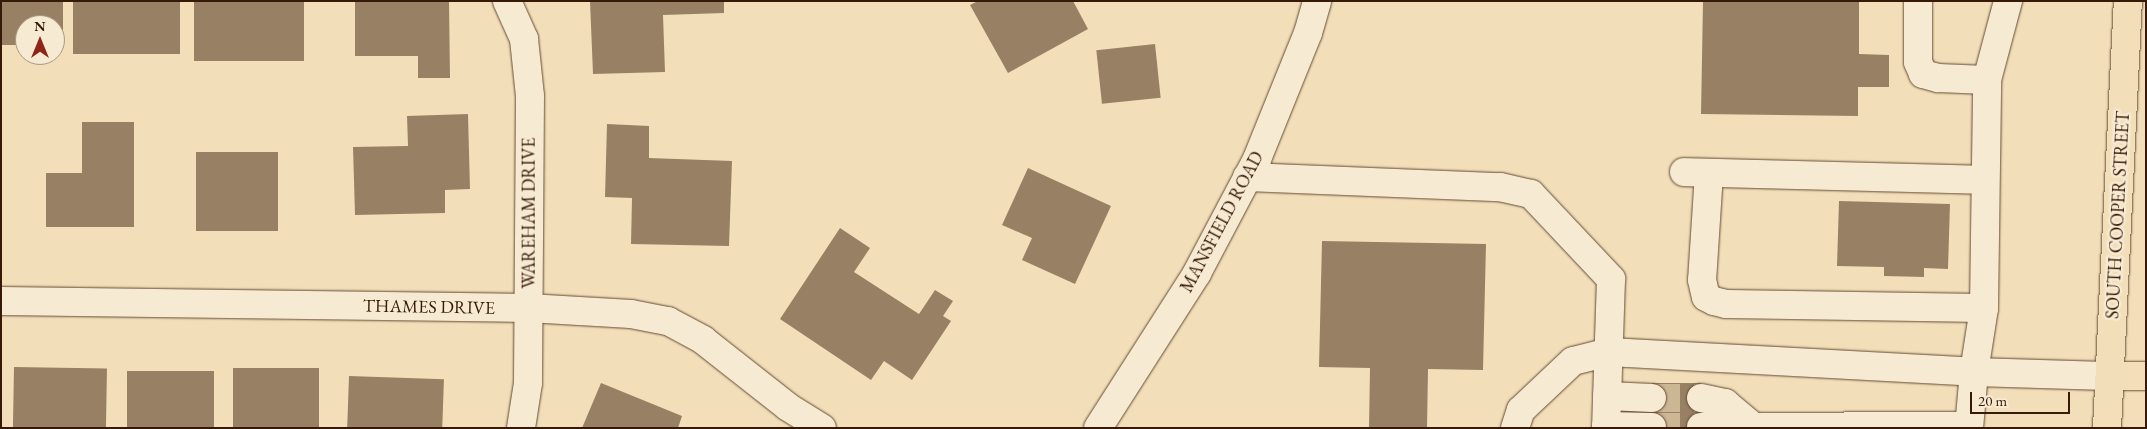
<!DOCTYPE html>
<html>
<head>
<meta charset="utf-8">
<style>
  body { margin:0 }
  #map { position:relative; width:2147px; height:429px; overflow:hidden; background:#f2dfb9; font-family:"EB Garamond",serif }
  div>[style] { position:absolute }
  .building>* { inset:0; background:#988064; transform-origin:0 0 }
  .minor-tunnel>* { height:28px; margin-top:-14px; transform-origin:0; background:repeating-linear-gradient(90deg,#ccb795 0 28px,transparent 0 42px) }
  .roads { filter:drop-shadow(0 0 1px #654a34) drop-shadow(0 0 1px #654a34) }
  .minor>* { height:28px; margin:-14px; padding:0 14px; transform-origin:14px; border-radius:14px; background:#f7ead2 }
  .major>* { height:28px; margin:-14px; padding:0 14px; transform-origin:14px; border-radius:14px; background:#f2dfb9 }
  span { translate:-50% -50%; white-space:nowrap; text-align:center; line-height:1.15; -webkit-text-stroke:5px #f7ead2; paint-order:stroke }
  .street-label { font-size:18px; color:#361907 }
  .frame { position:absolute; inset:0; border:2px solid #361907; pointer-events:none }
  .north { position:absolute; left:15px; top:15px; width:50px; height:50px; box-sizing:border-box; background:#f7ead2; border:1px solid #aa9681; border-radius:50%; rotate:0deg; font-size:14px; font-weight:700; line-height:20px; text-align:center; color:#361907 }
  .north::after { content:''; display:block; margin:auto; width:18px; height:22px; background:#8f2418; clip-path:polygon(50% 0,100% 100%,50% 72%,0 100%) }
  .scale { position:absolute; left:1970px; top:392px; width:100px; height:22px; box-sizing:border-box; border:2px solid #361907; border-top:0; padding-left:6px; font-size:15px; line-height:18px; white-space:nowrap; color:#361907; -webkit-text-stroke:4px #f7ead2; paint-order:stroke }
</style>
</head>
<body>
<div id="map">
  <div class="building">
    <div style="clip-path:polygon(1px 1px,63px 1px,63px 45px,55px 45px,55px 25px,25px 25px,25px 45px,1px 45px)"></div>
    <div style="left:73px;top:1px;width:107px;height:53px"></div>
    <div style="left:194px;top:1px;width:110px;height:60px"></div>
    <div style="clip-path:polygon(355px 1px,449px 1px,450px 78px,418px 78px,418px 56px,355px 56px)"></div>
    <div style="clip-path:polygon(590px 1px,724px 1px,724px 13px,663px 15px,665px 72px,593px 74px)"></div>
    <div style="clip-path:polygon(978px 1px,1073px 1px,1088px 29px,1008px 73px,970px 5px)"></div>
    <div style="clip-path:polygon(1703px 1px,1859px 1px,1859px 54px,1889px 55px,1889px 87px,1858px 87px,1858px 116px,1701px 114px)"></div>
    <div style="left:1155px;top:44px;width:54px;height:59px;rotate:84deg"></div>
    <div style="clip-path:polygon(468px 114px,470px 189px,445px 190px,445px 213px,355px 215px,353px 147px,408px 146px,407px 116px)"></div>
    <div style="clip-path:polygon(82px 122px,134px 122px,134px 227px,46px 227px,46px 173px,82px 173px)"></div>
    <div style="clip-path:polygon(607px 124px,649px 126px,649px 158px,732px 161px,729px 246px,631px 244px,632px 198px,605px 197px)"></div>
    <div style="left:196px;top:152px;width:82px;height:79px"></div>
    <div style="clip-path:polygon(1028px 168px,1111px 206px,1075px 284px,1022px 260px,1032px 238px,1002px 225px)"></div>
    <div style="clip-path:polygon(1839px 201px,1950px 204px,1948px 269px,1924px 268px,1924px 277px,1884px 276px,1884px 267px,1837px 266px)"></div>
    <div style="clip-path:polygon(840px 228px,870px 248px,854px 272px,919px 314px,935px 290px,953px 301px,943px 316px,951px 321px,912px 380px,884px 361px,871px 380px,780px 319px)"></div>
    <div style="clip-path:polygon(1322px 241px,1486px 244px,1483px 370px,1428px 369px,1427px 428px,1369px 428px,1370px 368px,1319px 367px)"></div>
    <div style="left:14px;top:367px;width:93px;height:61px;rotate:1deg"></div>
    <div style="left:233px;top:368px;width:86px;height:60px"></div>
    <div style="left:127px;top:371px;width:87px;height:57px"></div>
    <div style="left:349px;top:376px;width:95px;height:52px;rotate:2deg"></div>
    <div style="clip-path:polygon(601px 383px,682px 416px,678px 428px,582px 428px)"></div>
    <div style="left:1652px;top:383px;width:49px;height:45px"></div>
  </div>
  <div class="minor-tunnel">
    <div style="left:1652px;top:398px;width:49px"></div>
    <div style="left:1652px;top:427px;width:49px"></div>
  </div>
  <div class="roads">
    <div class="minor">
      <div style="left:507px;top:1px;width:42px;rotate:65.9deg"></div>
      <div style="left:524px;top:39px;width:57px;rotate:84deg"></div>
      <div style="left:530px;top:96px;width:287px;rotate:90.4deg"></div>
      <div style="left:528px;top:383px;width:46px;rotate:98.8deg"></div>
      <div style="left:1918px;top:1px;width:61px;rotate:90deg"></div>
      <div style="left:1918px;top:62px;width:13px;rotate:67deg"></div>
      <div style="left:1923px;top:74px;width:16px;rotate:15deg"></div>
      <div style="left:1938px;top:78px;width:49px;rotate:2.3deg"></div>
      <div style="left:1684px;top:172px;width:301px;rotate:1.5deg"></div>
      <div style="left:1709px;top:173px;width:107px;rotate:93.7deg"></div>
      <div style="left:1702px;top:280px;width:17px;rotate:77deg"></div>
      <div style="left:1706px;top:297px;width:9px;rotate:27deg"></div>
      <div style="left:1714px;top:301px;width:12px;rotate:14deg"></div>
      <div style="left:1726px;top:304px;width:258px;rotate:0.9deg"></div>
      <div style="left:1247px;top:177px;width:253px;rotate:2.3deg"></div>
      <div style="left:1500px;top:187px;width:32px;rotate:13deg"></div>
      <div style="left:1531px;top:194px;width:117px;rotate:46.7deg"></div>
      <div style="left:1611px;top:279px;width:149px;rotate:91.9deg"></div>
      <div style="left:1px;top:301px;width:527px;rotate:0.76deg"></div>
      <div style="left:528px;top:308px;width:103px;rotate:3.3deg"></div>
      <div style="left:631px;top:314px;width:38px;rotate:11deg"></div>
      <div style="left:668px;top:321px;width:40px;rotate:28deg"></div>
      <div style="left:703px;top:340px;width:108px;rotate:38.2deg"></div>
      <div style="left:788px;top:407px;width:40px;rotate:32deg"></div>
      <div style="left:1607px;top:396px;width:45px;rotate:2.5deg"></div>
      <div style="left:1701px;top:398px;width:25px;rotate:12deg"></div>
      <div style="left:1725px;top:403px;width:39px;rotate:40deg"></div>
      <div style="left:1606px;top:426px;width:46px;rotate:1.2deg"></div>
      <div style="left:1701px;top:427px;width:268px;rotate:-0.2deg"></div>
      <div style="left:1098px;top:428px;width:184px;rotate:-57.4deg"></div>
      <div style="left:1197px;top:273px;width:129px;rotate:-62.2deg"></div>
      <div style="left:1257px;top:159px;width:136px;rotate:-68deg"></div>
      <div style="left:1308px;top:33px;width:33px;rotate:-74deg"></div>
      <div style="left:1515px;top:428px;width:19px;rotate:-72deg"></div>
      <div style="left:1521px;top:410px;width:71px;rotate:-43.3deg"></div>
      <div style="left:1573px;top:361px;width:37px;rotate:-14deg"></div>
      <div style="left:1609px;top:352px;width:366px;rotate:3.1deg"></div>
      <div style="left:1974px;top:372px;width:136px;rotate:1.7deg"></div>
      <div style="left:1969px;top:428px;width:56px;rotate:-84.9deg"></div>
      <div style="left:1974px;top:372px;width:65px;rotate:-81.1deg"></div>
      <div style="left:1984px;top:308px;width:228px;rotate:-89.2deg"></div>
      <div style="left:1987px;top:80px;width:82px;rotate:-75.1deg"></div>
    </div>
    <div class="major">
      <div style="left:2110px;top:376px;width:36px"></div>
      <div style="left:2107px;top:428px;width:428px;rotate:-87.2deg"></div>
    </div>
  </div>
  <div class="street-label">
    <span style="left:529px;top:213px;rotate:-90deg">WAREHAM DRIVE</span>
    <span style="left:2118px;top:215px;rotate:-87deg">SOUTH COOPER STREET</span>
    <span style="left:1222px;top:222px;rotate:-62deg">MANSFIELD ROAD</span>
    <span style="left:429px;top:307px;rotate:1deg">THAMES DRIVE</span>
  </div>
  <div class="frame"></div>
  <div class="north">N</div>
  <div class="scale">20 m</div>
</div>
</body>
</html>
